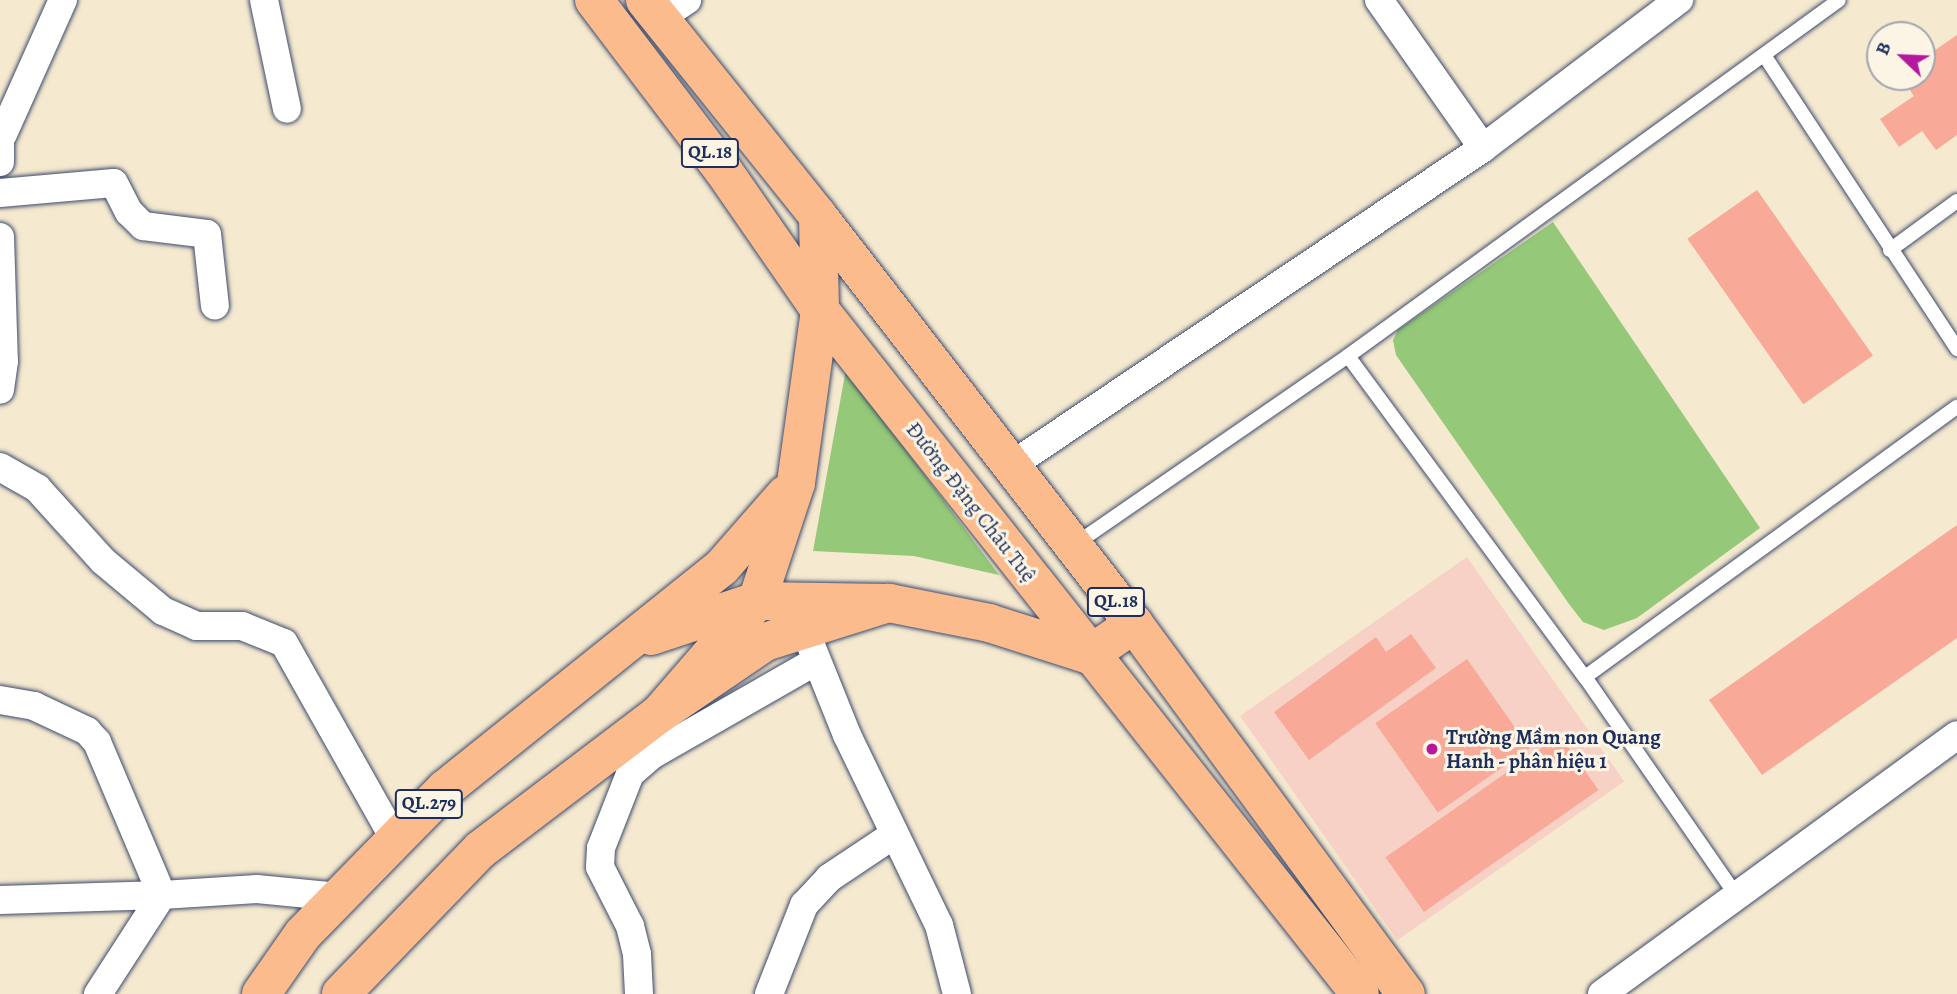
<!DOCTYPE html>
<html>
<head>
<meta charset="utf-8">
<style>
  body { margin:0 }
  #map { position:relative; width:1957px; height:994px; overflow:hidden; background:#f5e9cf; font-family:Alegreya,serif }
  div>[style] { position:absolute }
  .built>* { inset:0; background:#f7d1c6; transform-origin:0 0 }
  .green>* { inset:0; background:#95c878 }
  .building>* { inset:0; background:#f8a997; transform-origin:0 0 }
  .roads { filter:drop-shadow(0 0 2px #3c4b6f) drop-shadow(0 0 2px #3c4b6f) }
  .lane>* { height:14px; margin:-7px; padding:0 7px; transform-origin:7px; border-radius:7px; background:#fff }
  .street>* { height:28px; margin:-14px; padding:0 14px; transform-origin:14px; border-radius:14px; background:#fff }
  .primary>* { height:38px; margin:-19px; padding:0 19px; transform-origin:19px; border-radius:19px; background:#fbbb8d }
  .highway>* { height:38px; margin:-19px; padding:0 19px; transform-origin:19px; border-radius:19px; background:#fbbb8d }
  .dots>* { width:19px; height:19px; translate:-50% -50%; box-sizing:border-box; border:4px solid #fcf5e5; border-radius:50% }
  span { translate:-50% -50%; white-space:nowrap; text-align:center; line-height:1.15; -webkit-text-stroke:6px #fcf5e5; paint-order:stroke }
  .shield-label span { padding:2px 5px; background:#fcf5e5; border:2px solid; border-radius:5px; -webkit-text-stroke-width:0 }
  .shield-label { font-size:19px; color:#1b2f5e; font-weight:700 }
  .street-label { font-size:21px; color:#1b2f5e }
  .poi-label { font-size:21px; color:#1b2f5e; font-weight:700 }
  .left { translate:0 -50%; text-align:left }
  .north { position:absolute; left:1866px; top:21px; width:70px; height:70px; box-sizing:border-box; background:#fcf5e5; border:2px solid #a2a6af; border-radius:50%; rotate:293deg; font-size:19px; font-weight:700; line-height:28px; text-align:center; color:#1b2f5e }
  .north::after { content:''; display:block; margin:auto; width:24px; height:32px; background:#b5179e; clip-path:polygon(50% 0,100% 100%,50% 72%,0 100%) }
</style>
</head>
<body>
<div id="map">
  <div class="built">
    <div style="left:1467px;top:557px;width:274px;height:277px;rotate:55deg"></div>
  </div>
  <div class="green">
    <div style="clip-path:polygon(1553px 222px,1760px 528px,1637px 618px,1604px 630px,1583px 622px,1569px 604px,1396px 355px,1393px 340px,1398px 330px)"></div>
    <div style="clip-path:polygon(846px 369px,999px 575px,914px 556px,813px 551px)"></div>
  </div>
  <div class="building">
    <div style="clip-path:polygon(1957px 35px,1957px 135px,1936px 150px,1922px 131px,1899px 147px,1880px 119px,1914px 96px,1901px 77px,1922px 77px,1922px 59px)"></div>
    <div style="left:1757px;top:190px;width:202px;height:85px;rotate:55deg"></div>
    <div style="clip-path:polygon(1957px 525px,1957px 638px,1762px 775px,1709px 700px)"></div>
    <div style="clip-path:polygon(1411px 634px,1436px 668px,1309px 760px,1274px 712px,1376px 637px,1386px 652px)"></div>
    <div style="left:1467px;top:659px;width:109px;height:112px;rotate:55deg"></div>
    <div style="left:1560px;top:735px;width:67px;height:213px;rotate:55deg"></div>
  </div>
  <div class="roads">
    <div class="lane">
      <div style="left:1764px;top:55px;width:352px;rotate:56.7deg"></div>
      <div style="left:1890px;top:250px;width:83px;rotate:-36.2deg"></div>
      <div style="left:1348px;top:356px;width:399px;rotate:53.6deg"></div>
      <div style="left:1585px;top:677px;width:264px;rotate:55.3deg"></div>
      <div style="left:1074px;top:545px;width:333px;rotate:-34.6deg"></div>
      <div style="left:1348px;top:356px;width:606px;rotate:-35.94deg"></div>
      <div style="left:1585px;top:677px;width:460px;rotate:-36deg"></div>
    </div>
    <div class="street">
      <div style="left:264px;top:0;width:111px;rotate:78.1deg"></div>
      <div style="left:1379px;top:0;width:181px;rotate:54.9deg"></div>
      <div style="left:659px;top:19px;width:34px;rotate:-34deg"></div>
      <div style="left:0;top:133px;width:29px;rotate:90deg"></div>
      <div style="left:3px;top:134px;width:147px;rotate:-65.9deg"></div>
      <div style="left:0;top:193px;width:114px;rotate:-5deg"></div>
      <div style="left:114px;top:183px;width:33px;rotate:63deg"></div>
      <div style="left:129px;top:212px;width:20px;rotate:45deg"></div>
      <div style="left:143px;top:226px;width:64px;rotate:7.1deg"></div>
      <div style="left:207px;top:234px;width:72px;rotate:83.7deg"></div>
      <div style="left:0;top:237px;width:124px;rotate:88.2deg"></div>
      <div style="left:4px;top:361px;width:29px;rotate:98deg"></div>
      <div style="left:1012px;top:465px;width:568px;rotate:-33.94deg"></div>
      <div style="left:1483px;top:148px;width:246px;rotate:-37.1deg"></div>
      <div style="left:0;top:467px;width:43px;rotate:29.6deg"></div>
      <div style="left:37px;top:488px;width:98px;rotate:47.9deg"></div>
      <div style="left:103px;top:561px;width:78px;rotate:39.8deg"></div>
      <div style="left:163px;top:611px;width:36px;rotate:24deg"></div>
      <div style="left:196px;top:626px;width:46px"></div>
      <div style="left:242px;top:626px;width:45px;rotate:22deg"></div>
      <div style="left:284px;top:643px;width:226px;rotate:60.6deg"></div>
      <div style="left:810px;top:643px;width:99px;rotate:68.1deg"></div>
      <div style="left:847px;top:735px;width:211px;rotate:64.2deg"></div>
      <div style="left:939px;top:925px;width:71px;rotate:75.4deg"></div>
      <div style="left:0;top:700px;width:35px;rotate:10deg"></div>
      <div style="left:34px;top:706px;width:59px;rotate:25.3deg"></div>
      <div style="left:87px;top:731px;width:15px;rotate:48deg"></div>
      <div style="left:97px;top:742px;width:166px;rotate:67deg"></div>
      <div style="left:162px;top:895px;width:162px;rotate:178.2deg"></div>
      <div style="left:98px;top:994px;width:118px;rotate:-57.1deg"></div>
      <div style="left:162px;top:895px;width:95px;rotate:-3.6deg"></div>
      <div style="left:257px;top:889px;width:82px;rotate:5.6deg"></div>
      <div style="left:639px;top:994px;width:40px;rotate:-92.9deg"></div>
      <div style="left:637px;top:954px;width:29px;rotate:-104deg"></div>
      <div style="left:630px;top:926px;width:66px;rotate:-117deg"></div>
      <div style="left:600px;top:867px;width:19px;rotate:-87deg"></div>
      <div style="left:601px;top:848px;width:79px;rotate:-68.6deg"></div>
      <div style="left:630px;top:774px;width:29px;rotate:-41deg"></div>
      <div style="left:652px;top:755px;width:189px;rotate:-29.8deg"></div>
      <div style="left:769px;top:994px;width:96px;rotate:-68.5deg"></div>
      <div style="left:804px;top:905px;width:37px;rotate:-47deg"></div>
      <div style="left:829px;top:878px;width:79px;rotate:-33.7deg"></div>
      <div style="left:1602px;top:994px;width:439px;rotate:-36.1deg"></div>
    </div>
    <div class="primary">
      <div style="left:818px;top:216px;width:516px;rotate:52.24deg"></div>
      <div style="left:1134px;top:624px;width:459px;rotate:53.7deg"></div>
      <div style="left:820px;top:310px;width:871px;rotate:51.71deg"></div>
    </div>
    <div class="highway">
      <div style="left:594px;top:0;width:213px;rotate:52.8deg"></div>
      <div style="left:723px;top:170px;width:170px;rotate:55.3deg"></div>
      <div style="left:645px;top:0;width:277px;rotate:51.3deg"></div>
      <div style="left:818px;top:216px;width:94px;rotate:88.8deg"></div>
      <div style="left:820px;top:310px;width:175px;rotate:97.9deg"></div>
      <div style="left:796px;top:483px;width:124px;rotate:108.3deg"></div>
      <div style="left:757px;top:601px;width:150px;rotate:130.9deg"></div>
      <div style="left:651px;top:636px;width:112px;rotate:-18.3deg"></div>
      <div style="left:757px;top:601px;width:132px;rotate:0.9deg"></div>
      <div style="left:889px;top:603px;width:102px;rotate:11.3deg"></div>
      <div style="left:989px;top:623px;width:105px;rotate:17.7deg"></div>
      <div style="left:1089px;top:655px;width:55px;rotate:-34.6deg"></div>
      <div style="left:261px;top:994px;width:73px;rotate:-55deg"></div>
      <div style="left:303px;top:934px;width:203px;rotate:-45.6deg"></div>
      <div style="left:445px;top:789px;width:355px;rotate:-38.7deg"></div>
      <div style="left:722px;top:567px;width:96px;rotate:-48.8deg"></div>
      <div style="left:341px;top:994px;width:200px;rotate:-46deg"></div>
      <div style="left:480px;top:850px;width:225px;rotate:-37.2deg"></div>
      <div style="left:659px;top:714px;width:128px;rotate:-34.2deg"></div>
      <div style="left:765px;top:642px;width:130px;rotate:-17.5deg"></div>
    </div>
  </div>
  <div class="dots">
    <div style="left:1432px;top:749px;background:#b5179e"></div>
  </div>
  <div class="shield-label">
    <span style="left:710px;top:153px">QL.18</span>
    <span style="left:1116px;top:602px">QL.18</span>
    <span style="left:429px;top:804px">QL.279</span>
  </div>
  <div class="street-label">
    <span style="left:971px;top:502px;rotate:52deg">Đường Đặng Châu Tuệ</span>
  </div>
  <div class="poi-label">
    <span class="left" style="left:1446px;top:749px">Trường Mầm non Quang<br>Hanh - phân hiệu 1</span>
  </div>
  <div class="north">B</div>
</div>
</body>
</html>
